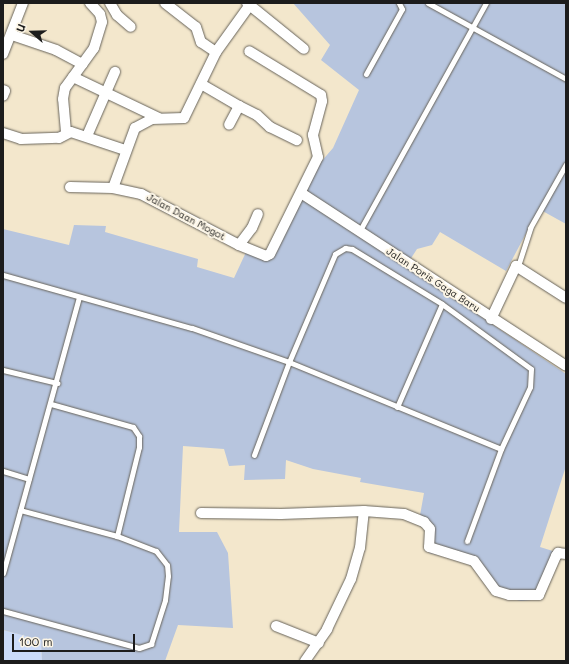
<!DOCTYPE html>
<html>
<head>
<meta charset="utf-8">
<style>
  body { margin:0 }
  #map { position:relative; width:569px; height:664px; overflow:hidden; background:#f3e7cc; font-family:Mali,sans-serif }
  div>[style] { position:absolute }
  .built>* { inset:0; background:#cbdbf9 }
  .industrial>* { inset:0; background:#b7c5de }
  .roads { filter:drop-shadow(0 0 1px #67635a) drop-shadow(0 0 1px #67635a) }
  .lane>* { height:5px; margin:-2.5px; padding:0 2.5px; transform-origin:2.5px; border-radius:2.5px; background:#fff }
  .street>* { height:10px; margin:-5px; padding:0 5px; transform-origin:5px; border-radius:5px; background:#fff }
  span { translate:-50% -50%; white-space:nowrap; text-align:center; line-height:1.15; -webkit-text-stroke:4px #fcf5e5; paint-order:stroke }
  .street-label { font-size:10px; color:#1c1c1c }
  .frame { position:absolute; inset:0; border:4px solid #1c1c1c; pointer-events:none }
  .north { position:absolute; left:12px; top:12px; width:40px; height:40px; -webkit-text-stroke:3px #fcf5e5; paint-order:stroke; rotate:290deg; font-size:11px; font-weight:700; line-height:16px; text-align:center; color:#1c1c1c }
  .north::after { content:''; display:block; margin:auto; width:14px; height:18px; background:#1c1c1c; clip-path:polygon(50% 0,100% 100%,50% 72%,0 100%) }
  .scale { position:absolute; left:12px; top:634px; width:123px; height:18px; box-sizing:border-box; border:2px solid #1c1c1c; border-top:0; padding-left:5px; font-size:12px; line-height:14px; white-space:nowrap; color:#1c1c1c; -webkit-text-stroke:3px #fcf5e5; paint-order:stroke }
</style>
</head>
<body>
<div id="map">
  <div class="built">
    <div style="clip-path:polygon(3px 630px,41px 640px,42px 661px,3px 661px)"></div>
  </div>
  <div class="industrial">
    <div style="clip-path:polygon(293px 3px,566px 3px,566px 224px,539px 209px,506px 271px,440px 232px,432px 245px,417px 249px,406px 266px,566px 374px,566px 466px,540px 547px,556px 552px,543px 586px,542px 599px,521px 601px,496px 595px,476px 564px,429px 553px,432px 529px,419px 521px,424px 493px,360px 482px,361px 478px,313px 469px,286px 460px,285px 479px,244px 480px,245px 465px,229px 466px,224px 449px,183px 446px,179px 532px,217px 532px,228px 553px,233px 628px,178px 625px,165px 661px,42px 661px,41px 640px,3px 630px,3px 229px,69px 245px,74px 225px,106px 226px,105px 232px,198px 259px,197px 267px,234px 278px,247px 250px,266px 259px,314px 170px,333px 148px,359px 90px,321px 60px,330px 45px)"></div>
  </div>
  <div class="roads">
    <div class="lane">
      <div style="left:428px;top:3px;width:158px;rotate:28.8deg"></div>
      <div style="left:366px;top:74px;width:74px;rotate:-61deg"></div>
      <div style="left:402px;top:9px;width:7px;rotate:-117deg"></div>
      <div style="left:359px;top:232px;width:262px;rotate:-61deg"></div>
      <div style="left:518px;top:266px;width:40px;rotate:-72deg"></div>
      <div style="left:530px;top:228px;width:73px;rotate:-60.6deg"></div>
      <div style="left:3px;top:275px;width:196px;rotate:15.7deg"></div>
      <div style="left:192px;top:328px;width:103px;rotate:19.3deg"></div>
      <div style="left:289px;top:362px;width:229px;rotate:22.3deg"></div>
      <div style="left:3px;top:370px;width:56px;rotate:13.5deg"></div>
      <div style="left:51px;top:404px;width:85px;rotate:15.7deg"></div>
      <div style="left:133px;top:427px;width:11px;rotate:56deg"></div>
      <div style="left:139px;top:436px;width:11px;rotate:90deg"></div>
      <div style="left:139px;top:447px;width:92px;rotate:103.9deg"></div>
      <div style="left:397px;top:407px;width:112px;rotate:-66.4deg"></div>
      <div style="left:254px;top:455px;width:99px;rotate:-69.4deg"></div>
      <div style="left:289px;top:362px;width:117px;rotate:-66.9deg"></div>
      <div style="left:335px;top:254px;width:12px;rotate:-31deg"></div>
      <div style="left:345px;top:248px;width:7px;rotate:8deg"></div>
      <div style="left:352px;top:249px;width:105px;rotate:31.4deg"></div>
      <div style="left:442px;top:304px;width:110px;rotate:36.1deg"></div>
      <div style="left:531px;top:369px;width:18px;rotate:93deg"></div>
      <div style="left:530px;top:387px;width:68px;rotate:115.1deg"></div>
      <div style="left:501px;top:449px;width:98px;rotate:110.3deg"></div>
      <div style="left:3px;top:471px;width:27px;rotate:17deg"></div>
      <div style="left:3px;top:573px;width:286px;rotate:-74.6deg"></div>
      <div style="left:3px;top:611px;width:141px;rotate:15.2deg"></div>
      <div style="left:139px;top:648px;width:13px;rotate:-18deg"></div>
      <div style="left:151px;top:644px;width:46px;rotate:-72.3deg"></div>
      <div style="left:165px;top:600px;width:24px;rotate:-83deg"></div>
      <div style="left:168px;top:576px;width:11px;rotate:-95deg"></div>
      <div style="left:167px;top:565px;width:18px;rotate:-128deg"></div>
      <div style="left:156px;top:551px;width:42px;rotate:-159deg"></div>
      <div style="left:117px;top:536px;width:100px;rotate:-165deg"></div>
    </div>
    <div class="street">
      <div style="left:110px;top:3px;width:14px;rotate:60deg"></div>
      <div style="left:117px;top:15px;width:18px;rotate:41deg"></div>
      <div style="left:165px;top:3px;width:39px;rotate:38deg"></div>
      <div style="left:196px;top:27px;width:16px;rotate:72deg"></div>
      <div style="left:201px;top:42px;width:18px;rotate:34deg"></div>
      <div style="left:247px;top:3px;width:73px;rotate:38.9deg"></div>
      <div style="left:12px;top:35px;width:46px;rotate:18.8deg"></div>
      <div style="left:56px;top:50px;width:30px;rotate:28deg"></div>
      <div style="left:3px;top:54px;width:55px;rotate:-68.6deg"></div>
      <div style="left:73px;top:77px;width:95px;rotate:25.5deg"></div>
      <div style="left:201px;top:84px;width:44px;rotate:30.1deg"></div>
      <div style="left:239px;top:106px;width:21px;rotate:118deg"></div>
      <div style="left:3px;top:90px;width:2px;rotate:27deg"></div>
      <div style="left:5px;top:91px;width:5px;rotate:112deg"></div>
      <div style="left:239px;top:106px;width:20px;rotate:27deg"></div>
      <div style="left:257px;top:115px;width:18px;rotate:43deg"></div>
      <div style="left:270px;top:127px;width:30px;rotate:26deg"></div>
      <div style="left:66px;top:132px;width:33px;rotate:-95deg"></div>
      <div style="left:63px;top:99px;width:11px;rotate:-80deg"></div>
      <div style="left:65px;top:88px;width:49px;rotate:-54.1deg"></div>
      <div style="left:94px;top:48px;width:27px;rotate:-73deg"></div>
      <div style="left:102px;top:22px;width:8px;rotate:-104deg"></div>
      <div style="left:100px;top:14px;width:15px;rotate:-132deg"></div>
      <div style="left:3px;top:133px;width:19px;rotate:18deg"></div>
      <div style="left:21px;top:139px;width:38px;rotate:-2deg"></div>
      <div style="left:59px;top:138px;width:13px;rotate:-27deg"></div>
      <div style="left:71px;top:132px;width:57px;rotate:18.4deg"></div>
      <div style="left:87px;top:136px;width:70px;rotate:-66.4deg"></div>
      <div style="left:70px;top:187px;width:43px;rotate:1.3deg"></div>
      <div style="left:113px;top:188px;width:29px;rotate:12deg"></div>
      <div style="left:141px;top:194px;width:110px;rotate:27.5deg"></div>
      <div style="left:239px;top:245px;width:29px;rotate:22deg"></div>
      <div style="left:266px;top:256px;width:4px;rotate:-27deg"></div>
      <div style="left:270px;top:254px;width:108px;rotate:-63.7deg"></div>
      <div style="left:318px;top:157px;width:23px;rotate:-103deg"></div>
      <div style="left:313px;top:135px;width:35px;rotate:-75deg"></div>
      <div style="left:322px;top:101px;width:6px;rotate:-99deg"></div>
      <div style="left:321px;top:95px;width:84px;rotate:-148.6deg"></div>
      <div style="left:113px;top:188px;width:64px;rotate:-69.9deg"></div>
      <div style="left:135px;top:128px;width:19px;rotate:-28deg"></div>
      <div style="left:152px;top:119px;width:32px;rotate:-2deg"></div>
      <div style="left:184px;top:118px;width:73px;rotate:-64.1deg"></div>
      <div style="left:216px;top:52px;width:57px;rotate:-54.3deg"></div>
      <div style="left:301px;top:193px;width:316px;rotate:33.1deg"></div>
      <div style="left:239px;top:245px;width:21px;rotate:-53deg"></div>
      <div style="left:252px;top:228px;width:15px;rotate:-67deg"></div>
      <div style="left:491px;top:319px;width:59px;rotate:-64.7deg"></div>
      <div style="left:516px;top:266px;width:59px;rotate:32.6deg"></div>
      <div style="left:201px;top:513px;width:80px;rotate:0.7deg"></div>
      <div style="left:281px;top:514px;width:83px;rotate:-2.1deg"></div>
      <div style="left:276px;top:626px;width:46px;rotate:21.6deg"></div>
      <div style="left:305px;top:661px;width:39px;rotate:-55deg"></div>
      <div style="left:327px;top:629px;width:55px;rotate:-64.4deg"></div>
      <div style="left:351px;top:579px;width:32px;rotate:-74deg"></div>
      <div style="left:360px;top:548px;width:37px;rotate:-84deg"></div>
      <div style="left:364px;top:511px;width:40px;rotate:4.3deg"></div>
      <div style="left:404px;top:514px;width:22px;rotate:22deg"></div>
      <div style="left:424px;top:522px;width:9px;rotate:49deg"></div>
      <div style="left:430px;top:529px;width:18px;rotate:93deg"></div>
      <div style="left:429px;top:547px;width:47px;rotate:17.3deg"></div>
      <div style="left:474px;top:561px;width:37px;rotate:54deg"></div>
      <div style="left:496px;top:591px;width:14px;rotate:17deg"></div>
      <div style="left:509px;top:595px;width:30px"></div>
      <div style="left:539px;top:595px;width:43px;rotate:-66.4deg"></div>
      <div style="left:556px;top:556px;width:4px;rotate:-56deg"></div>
      <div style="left:558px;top:553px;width:8px;rotate:7deg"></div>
    </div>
  </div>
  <div class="street-label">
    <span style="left:186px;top:217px;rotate:28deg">Jalan Daan Mogot</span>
    <span style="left:433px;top:280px;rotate:33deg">Jalan Poris Gaga Baru</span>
  </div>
  <div class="frame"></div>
  <div class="north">U</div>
  <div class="scale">100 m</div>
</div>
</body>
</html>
